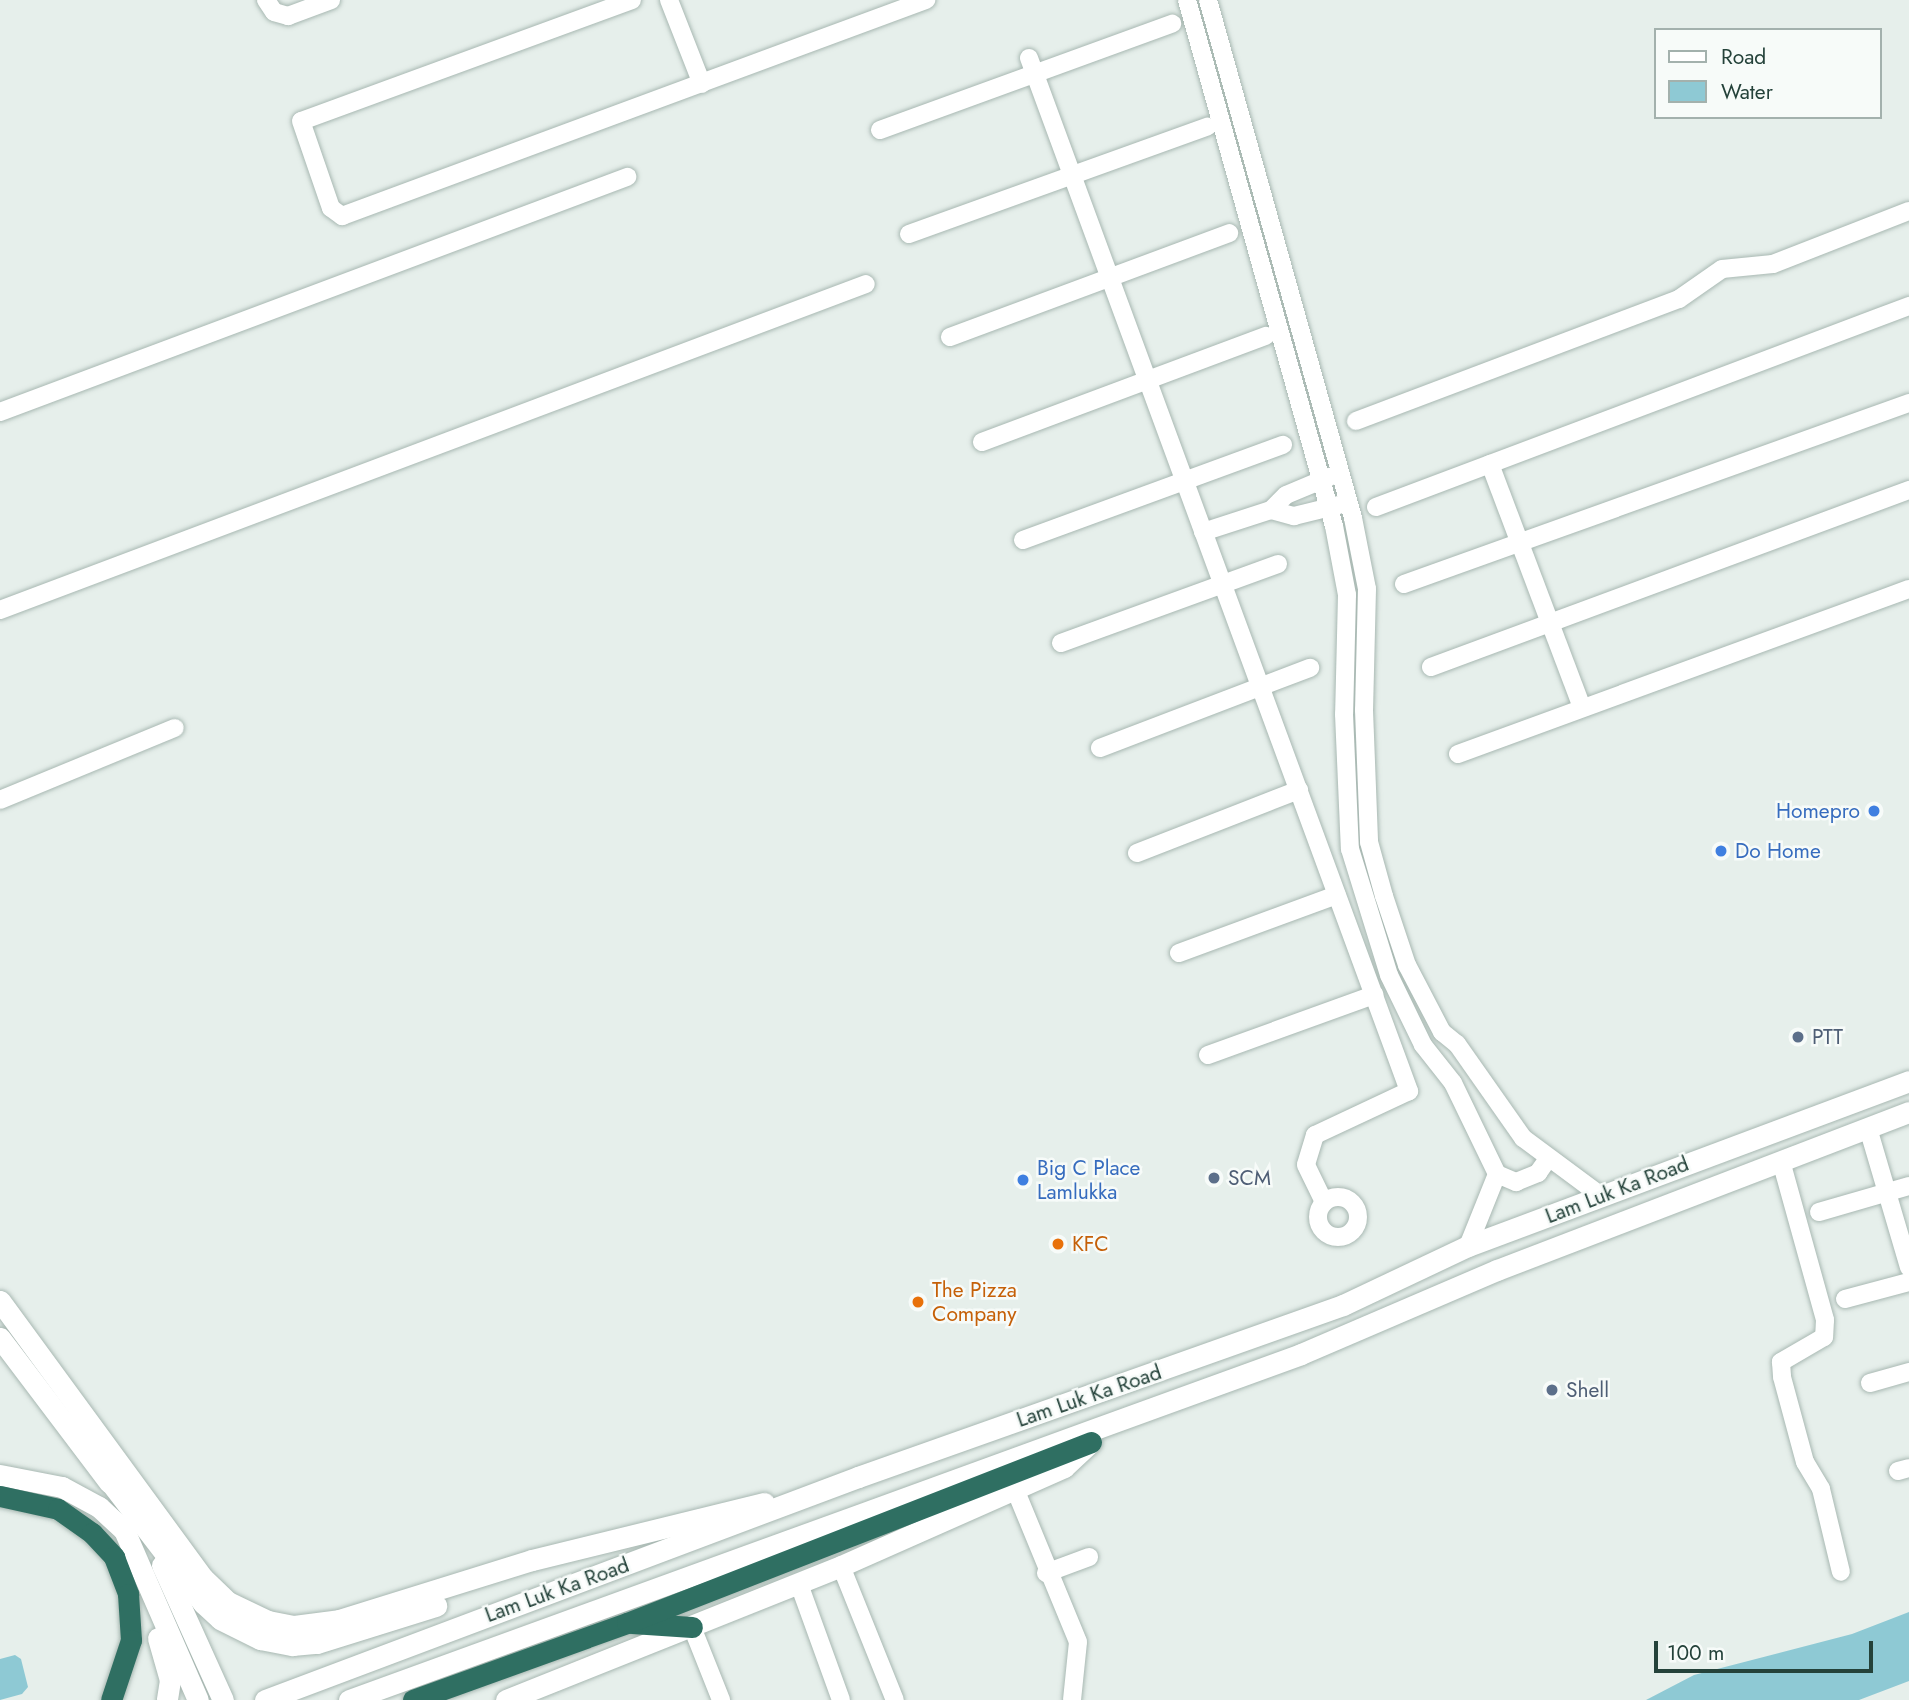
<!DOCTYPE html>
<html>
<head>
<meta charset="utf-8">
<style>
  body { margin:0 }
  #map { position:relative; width:1909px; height:1700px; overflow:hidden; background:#e6efeb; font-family:Jost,sans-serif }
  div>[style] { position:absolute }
  .water>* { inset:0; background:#8ec9d4 }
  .roads { filter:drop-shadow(0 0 2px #a8b8b2) drop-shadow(0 0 2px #a8b8b2) }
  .minor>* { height:18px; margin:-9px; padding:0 9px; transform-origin:9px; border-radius:9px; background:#fff }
  .minor>.ring { margin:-9px; padding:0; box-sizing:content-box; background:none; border:18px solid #fff; border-radius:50% }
  .tertiary>* { height:21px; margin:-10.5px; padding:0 10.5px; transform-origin:10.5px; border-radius:10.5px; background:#fff }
  .secondary>* { height:21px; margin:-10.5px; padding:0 10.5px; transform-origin:10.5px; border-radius:10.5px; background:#fff }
  .motorway>* { height:21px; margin:-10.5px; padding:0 10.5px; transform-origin:10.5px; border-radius:10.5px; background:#2f6f62 }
  .dots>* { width:19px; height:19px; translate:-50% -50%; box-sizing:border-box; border:4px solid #f7fbf9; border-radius:50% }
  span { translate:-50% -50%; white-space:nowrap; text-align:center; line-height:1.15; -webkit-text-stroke:5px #f7fbf9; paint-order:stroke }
  .shop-label { font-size:21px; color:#366cbe }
  .right { translate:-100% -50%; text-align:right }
  .left { translate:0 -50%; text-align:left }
  .service-label { font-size:21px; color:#4e5e75 }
  .street-label { font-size:21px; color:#24423a }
  .food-label { font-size:21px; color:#c56008 }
  .legend { position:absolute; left:1654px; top:28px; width:228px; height:91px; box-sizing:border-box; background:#f7fbf9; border:2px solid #a3b1ad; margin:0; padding:9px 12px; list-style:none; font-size:21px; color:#24423a }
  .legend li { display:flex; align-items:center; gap:14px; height:35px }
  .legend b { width:35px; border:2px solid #a3b1ad }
  .scale { position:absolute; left:1654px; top:1641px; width:219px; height:32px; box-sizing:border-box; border:4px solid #24423a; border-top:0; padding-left:9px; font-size:21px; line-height:24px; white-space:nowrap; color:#24423a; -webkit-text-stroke:5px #f7fbf9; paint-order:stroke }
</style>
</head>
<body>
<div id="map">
  <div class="water">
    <div style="clip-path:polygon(1909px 1612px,1909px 1681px,1859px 1700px,1646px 1700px,1694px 1675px,1852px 1634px)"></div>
    <div style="clip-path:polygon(15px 1655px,21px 1659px,28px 1687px,22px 1694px,0 1700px,0 1659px)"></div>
  </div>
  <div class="roads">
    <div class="minor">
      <div style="left:266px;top:0;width:14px;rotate:56deg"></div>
      <div style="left:274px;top:12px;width:15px;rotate:16deg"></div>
      <div style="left:288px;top:16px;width:46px;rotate:-20.4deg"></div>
      <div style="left:632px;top:0;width:352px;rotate:159.9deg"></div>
      <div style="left:301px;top:121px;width:92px;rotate:71deg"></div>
      <div style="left:331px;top:208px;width:14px;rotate:36deg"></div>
      <div style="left:342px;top:216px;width:623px;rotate:-20.3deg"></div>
      <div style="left:669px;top:0;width:90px;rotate:68.6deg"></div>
      <div style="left:1187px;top:0;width:546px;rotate:74.39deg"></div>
      <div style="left:1334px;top:526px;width:70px;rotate:79.3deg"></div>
      <div style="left:1347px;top:595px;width:119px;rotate:91.4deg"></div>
      <div style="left:1344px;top:714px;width:135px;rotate:87.5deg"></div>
      <div style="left:1350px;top:849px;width:132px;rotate:72.8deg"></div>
      <div style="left:1389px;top:975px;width:78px;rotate:64.1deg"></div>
      <div style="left:1423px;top:1045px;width:48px;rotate:51.7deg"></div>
      <div style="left:1453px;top:1083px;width:101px;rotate:64.2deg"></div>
      <div style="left:1497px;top:1174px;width:78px;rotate:111.9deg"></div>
      <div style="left:1208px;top:0;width:538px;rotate:74.36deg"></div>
      <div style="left:1353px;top:518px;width:72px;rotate:78.8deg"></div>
      <div style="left:1367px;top:589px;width:121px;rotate:91.4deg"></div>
      <div style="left:1364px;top:710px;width:132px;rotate:87.8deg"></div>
      <div style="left:1369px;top:842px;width:56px;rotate:74.5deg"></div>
      <div style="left:1384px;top:896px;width:73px;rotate:71.6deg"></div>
      <div style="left:1407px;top:965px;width:76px;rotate:62.4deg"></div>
      <div style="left:1442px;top:1032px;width:19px;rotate:39deg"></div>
      <div style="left:1457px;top:1044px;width:115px;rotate:54.9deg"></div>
      <div style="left:1523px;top:1138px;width:97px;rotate:36.6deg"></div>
      <div style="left:1029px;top:58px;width:1101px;rotate:69.8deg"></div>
      <div style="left:1409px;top:1091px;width:104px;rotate:154.9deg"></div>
      <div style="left:1315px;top:1135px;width:31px;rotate:107deg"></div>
      <div style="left:1306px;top:1165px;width:41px;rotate:64.1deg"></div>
      <div style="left:880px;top:130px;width:311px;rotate:-20deg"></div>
      <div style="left:909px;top:234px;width:317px;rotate:-19.8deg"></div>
      <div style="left:950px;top:337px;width:298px;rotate:-20.4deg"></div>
      <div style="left:0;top:412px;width:670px;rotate:-20.55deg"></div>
      <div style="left:1356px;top:421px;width:345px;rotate:-20.7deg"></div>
      <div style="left:1679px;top:299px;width:52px;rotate:-34.9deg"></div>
      <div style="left:1722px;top:269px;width:51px;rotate:-5.6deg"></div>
      <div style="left:1773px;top:264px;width:146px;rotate:-21.3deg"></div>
      <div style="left:982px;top:442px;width:303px;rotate:-20.5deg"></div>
      <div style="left:1490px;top:464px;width:260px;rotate:69.3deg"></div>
      <div style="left:1376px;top:507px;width:570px;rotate:-20.66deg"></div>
      <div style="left:1271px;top:510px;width:24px;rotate:15deg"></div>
      <div style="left:1294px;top:516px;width:46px;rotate:-13.7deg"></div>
      <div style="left:1203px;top:532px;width:71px;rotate:-17.9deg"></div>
      <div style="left:1271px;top:510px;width:21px;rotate:-45deg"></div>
      <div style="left:1286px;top:495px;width:47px;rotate:-22.7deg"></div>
      <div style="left:1023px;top:540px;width:277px;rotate:-20.1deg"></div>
      <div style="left:1404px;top:584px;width:536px;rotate:-19.72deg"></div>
      <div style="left:0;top:610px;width:925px;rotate:-20.63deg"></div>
      <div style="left:1061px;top:643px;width:231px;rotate:-20deg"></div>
      <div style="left:1431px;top:667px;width:510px;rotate:-20.32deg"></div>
      <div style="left:1100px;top:748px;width:225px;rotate:-20.9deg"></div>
      <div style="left:1458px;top:754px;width:480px;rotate:-20.1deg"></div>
      <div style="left:0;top:800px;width:189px;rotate:-22.4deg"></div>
      <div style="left:1137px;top:853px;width:174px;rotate:-21.3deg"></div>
      <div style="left:1179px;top:953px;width:168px;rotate:-20.2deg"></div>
      <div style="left:1208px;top:1055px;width:177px;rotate:-19.9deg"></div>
      <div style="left:1868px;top:1128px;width:145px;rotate:73.6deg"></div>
      <div style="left:1781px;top:1161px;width:165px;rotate:74.5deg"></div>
      <div style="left:1825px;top:1320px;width:17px;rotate:93deg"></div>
      <div style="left:1824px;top:1337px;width:50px;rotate:149.8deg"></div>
      <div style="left:1781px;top:1362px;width:15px;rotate:86deg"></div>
      <div style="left:1782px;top:1377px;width:88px;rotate:74.9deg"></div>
      <div style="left:1805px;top:1462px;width:31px;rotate:59deg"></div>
      <div style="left:1821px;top:1489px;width:85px;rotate:76.5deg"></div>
      <div style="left:1497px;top:1174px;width:21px;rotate:23deg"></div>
      <div style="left:1516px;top:1182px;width:24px;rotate:-22deg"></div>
      <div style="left:1538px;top:1173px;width:16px;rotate:-55deg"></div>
      <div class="ring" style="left:1318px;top:1197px;width:22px;height:22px"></div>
      <div style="left:1819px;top:1212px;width:94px;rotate:-16.1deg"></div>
      <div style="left:1845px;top:1299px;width:66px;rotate:-14.9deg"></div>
      <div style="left:1870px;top:1383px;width:41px;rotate:-15.8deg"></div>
      <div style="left:1898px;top:1471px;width:11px;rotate:-15deg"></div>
      <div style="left:1015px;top:1489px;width:165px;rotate:67.6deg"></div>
      <div style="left:1078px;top:1642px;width:58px;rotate:95.9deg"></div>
      <div style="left:841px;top:1566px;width:144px;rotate:68.1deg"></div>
      <div style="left:1046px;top:1573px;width:46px;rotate:-20.4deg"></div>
      <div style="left:799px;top:1584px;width:123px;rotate:70.1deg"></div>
      <div style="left:692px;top:1627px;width:79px;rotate:68.3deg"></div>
    </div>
    <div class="tertiary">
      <div style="left:506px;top:1700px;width:361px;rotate:-21.8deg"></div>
      <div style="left:841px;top:1566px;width:244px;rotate:-23.9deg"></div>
      <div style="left:1064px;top:1467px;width:37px;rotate:-43deg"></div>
    </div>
    <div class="secondary">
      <div style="left:0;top:1301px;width:343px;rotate:53.8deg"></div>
      <div style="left:203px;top:1578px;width:35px;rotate:44deg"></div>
      <div style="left:228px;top:1602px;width:44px;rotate:25.4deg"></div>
      <div style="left:268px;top:1621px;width:26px;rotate:11deg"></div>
      <div style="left:294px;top:1626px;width:45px;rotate:-7.6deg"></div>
      <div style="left:339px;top:1620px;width:202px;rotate:-17.3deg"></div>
      <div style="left:532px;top:1560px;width:239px;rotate:-13.8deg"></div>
      <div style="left:0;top:1338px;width:181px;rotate:52.9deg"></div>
      <div style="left:101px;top:1470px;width:168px;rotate:52.5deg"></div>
      <div style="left:203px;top:1603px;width:23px;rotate:43deg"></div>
      <div style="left:220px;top:1619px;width:45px;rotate:26.6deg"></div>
      <div style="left:260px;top:1639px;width:33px;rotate:11deg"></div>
      <div style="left:292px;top:1645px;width:25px;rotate:-5deg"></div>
      <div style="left:317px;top:1643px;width:125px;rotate:-17.3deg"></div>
      <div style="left:0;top:1475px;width:63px;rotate:11deg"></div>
      <div style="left:62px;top:1487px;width:42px;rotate:28.4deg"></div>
      <div style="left:99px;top:1507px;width:34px;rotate:43deg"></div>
      <div style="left:124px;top:1530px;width:185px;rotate:66.5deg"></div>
      <div style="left:162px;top:1565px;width:148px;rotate:65.7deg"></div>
      <div style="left:158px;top:1638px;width:44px;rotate:74.1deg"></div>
      <div style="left:170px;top:1680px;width:20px;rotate:99deg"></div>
      <div style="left:265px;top:1700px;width:634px;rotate:-20.61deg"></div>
      <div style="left:858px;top:1477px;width:515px;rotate:-19.53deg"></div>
      <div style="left:1343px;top:1305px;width:138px;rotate:-25.3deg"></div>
      <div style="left:1468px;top:1246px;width:471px;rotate:-20.5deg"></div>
      <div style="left:349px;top:1700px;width:1013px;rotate:-19.97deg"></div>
      <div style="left:1301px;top:1354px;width:213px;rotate:-23.2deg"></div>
      <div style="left:1497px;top:1270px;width:441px;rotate:-21deg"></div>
    </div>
    <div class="motorway">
      <div style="left:0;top:1496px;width:59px;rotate:12.6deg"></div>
      <div style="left:58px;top:1509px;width:42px;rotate:35.2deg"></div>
      <div style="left:92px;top:1533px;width:33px;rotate:47deg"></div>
      <div style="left:114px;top:1557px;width:40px;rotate:69deg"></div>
      <div style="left:128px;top:1594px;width:46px;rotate:86.3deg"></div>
      <div style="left:131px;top:1640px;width:63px;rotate:108.4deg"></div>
      <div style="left:632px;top:1623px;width:60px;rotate:3.8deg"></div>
      <div style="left:413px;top:1700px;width:227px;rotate:-19.8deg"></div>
      <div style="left:627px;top:1623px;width:498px;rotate:-21.3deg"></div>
    </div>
  </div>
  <div class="dots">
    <div style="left:1874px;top:811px;background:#3f7fe0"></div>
    <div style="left:1721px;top:851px;background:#3f7fe0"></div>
    <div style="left:1798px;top:1037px;background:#5c6f8a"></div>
    <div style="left:1214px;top:1178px;background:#5c6f8a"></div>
    <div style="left:1023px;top:1180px;background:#3f7fe0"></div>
    <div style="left:1058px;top:1244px;background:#e8710a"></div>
    <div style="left:918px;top:1302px;background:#e8710a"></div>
    <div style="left:1552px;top:1390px;background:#5c6f8a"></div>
  </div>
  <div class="shop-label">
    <span class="right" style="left:1860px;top:811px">Homepro</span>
    <span class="left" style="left:1735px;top:851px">Do Home</span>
    <span class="left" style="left:1037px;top:1180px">Big C Place<br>Lamlukka</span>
  </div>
  <div class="service-label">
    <span class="left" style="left:1812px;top:1037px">PTT</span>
    <span class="left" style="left:1228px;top:1178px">SCM</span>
    <span class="left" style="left:1566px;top:1390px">Shell</span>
  </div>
  <div class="street-label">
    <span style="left:1617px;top:1190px;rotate:-21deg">Lam Luk Ka Road</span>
    <span style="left:1089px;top:1396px;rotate:-19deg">Lam Luk Ka Road</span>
    <span style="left:557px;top:1590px;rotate:-20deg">Lam Luk Ka Road</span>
  </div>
  <div class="food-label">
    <span class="left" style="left:1072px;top:1244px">KFC</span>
    <span class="left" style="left:932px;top:1302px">The Pizza<br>Company</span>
  </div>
  <ul class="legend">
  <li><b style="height:9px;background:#fff"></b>Road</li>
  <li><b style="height:19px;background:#8ec9d4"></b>Water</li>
  </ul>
  <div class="scale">100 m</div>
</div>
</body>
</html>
